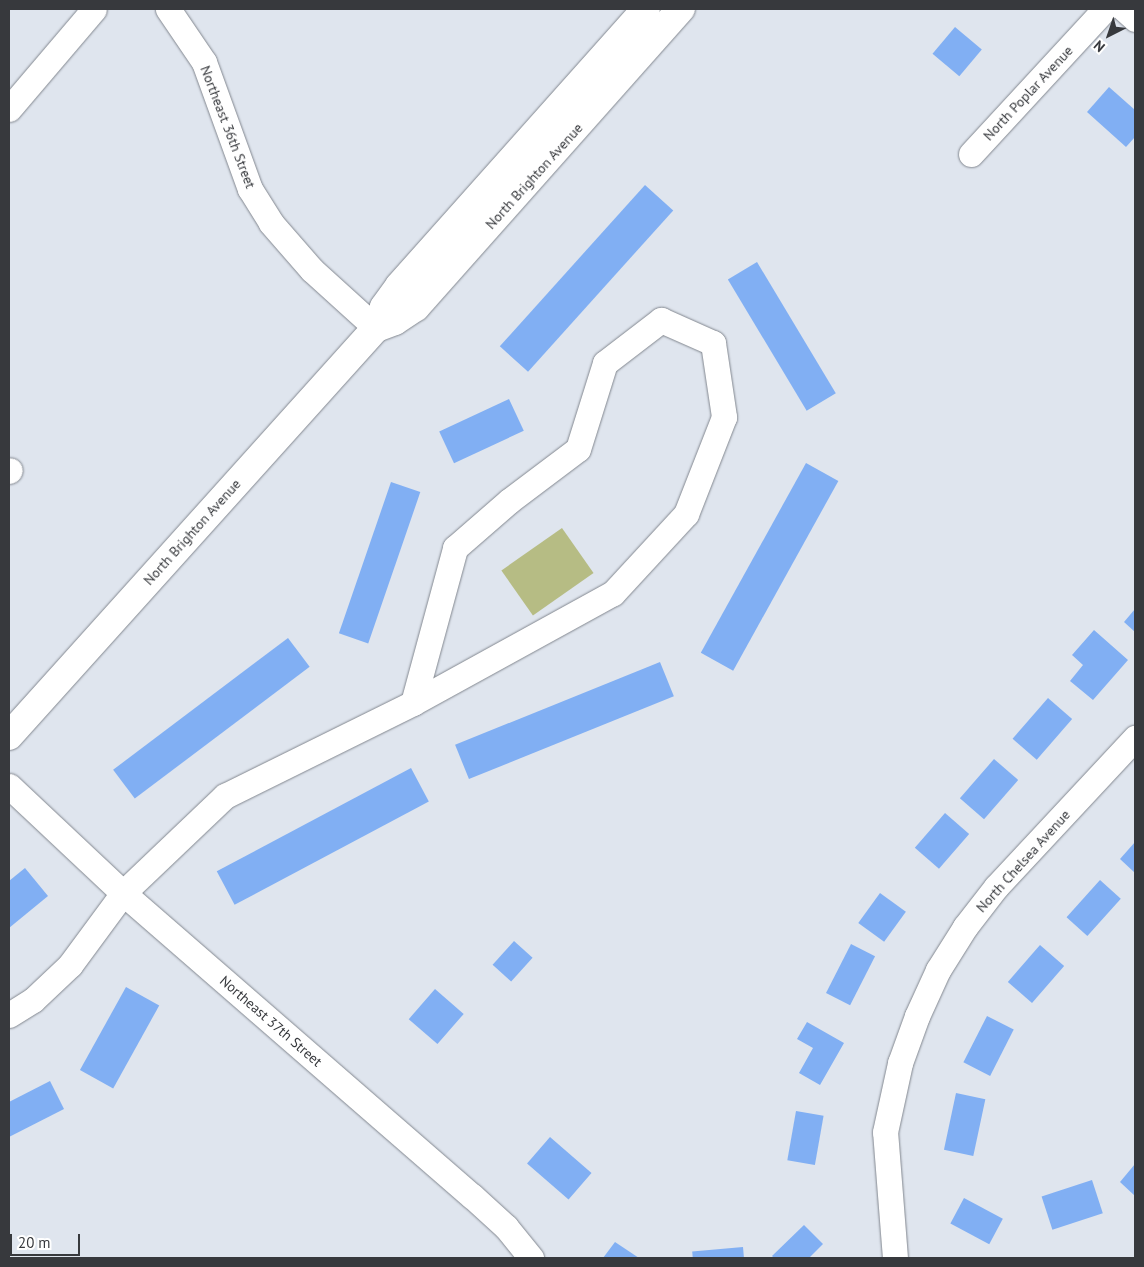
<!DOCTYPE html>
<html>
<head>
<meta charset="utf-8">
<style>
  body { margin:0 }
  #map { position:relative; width:1144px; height:1267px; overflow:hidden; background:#dfe5ee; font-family:"PT Sans",sans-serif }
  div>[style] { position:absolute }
  .green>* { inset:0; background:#b6bc84; transform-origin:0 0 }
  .building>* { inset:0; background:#81aff3; transform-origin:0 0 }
  .roads { filter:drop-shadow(0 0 1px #82878f) drop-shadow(0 0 1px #82878f) }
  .minor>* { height:25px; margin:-12.5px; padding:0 12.5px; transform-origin:12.5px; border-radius:12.5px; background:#fff }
  .major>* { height:28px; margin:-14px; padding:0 14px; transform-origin:14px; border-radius:14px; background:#fff }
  span { translate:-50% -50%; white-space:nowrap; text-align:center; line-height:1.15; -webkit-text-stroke:4px #fff; paint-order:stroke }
  .street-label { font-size:14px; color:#37393d }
  .frame { position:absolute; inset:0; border:10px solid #37393d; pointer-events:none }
  .north { position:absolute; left:1084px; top:10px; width:50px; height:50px; -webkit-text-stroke:4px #fff; paint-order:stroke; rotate:221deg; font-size:14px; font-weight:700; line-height:20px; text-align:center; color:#37393d }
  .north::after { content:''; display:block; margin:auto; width:18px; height:22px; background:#37393d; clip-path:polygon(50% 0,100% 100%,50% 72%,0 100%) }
  .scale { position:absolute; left:10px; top:1234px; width:70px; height:22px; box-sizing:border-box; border:2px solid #37393d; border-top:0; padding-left:6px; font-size:15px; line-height:18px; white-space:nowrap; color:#37393d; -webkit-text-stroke:4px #fff; paint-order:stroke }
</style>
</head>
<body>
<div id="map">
  <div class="green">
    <div style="left:562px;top:528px;width:55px;height:74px;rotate:55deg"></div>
  </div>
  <div class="building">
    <div style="left:955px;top:27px;width:35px;height:35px;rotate:40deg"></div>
    <div style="clip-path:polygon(1109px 87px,1135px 110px,1135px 137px,1126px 147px,1087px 112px)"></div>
    <div style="left:645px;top:185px;width:38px;height:217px;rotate:42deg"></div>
    <div style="left:757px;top:262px;width:153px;height:34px;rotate:59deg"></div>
    <div style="left:509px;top:399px;width:35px;height:77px;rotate:65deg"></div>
    <div style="left:806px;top:463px;width:37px;height:217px;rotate:29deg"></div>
    <div style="left:391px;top:482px;width:31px;height:160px;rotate:19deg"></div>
    <div style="clip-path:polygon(1135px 609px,1135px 632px,1124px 622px)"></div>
    <div style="clip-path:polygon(1094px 630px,1128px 660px,1093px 700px,1070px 681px,1083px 665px,1072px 655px)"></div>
    <div style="left:288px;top:638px;width:36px;height:219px;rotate:53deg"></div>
    <div style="left:660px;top:662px;width:37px;height:221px;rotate:68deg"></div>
    <div style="left:1048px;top:698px;width:32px;height:54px;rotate:41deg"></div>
    <div style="left:994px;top:759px;width:32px;height:52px;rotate:41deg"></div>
    <div style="left:411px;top:768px;width:38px;height:220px;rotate:62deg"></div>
    <div style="left:945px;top:813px;width:32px;height:46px;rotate:41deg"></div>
    <div style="clip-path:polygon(1135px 842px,1135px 873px,1120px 859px)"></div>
    <div style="clip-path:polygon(25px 868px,48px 896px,9px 928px,9px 881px)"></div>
    <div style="left:1100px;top:880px;width:28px;height:50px;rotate:42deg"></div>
    <div style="left:880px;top:893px;width:32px;height:37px;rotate:36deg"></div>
    <div style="left:514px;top:941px;width:25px;height:32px;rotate:42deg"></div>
    <div style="left:851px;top:944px;width:27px;height:55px;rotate:27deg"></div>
    <div style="left:1040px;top:945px;width:32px;height:49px;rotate:41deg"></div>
    <div style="left:126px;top:987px;width:38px;height:95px;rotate:29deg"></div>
    <div style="left:435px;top:989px;width:38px;height:40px;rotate:41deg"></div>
    <div style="left:987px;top:1016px;width:30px;height:52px;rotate:27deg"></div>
    <div style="clip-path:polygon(807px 1022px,844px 1043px,820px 1085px,799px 1073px,813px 1048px,797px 1039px)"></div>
    <div style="clip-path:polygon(50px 1081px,64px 1109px,9px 1137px,9px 1102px)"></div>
    <div style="left:956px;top:1093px;width:30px;height:58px;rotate:12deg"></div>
    <div style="left:796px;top:1111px;width:28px;height:50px;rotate:10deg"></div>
    <div style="left:550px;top:1137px;width:55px;height:35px;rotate:41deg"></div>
    <div style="clip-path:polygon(1135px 1164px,1135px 1196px,1120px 1182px)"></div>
    <div style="left:1092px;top:1180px;width:35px;height:53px;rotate:72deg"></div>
    <div style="left:964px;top:1198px;width:44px;height:29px;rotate:28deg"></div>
    <div style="clip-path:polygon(804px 1225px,823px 1244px,809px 1258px,774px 1258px,772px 1256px)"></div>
    <div style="clip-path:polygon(615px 1242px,639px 1258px,603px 1258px)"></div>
    <div style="left:743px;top:1247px;width:11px;height:51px;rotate:85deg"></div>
  </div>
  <div class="roads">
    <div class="minor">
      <div style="left:168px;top:9px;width:64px;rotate:55.8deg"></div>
      <div style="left:204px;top:62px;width:135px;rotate:70.1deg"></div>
      <div style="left:250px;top:189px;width:40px;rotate:58deg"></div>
      <div style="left:271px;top:223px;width:62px;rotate:48.9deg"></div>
      <div style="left:312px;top:270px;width:86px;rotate:42.2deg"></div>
      <div style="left:1124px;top:9px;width:15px;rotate:42deg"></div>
      <div style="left:9px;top:109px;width:131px;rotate:-49.6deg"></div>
      <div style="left:971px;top:154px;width:197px;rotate:-47.3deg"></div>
      <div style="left:661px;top:320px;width:57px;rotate:23.9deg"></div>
      <div style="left:713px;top:343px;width:75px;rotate:81.5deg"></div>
      <div style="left:724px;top:417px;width:104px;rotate:111.4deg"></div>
      <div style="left:686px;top:514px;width:108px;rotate:132.7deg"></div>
      <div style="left:613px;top:593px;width:228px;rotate:151.2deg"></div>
      <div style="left:413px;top:703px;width:161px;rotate:-74.8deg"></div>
      <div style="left:455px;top:548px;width:72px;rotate:-41deg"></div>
      <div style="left:509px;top:501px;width:86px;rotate:-37deg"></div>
      <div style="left:578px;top:449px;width:90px;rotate:-72.6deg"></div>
      <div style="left:605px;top:363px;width:71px;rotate:-37.5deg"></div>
      <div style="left:9px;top:471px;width:1px;rotate:-45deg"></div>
      <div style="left:9px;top:786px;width:156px;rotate:43.2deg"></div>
      <div style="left:123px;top:893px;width:462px;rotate:41deg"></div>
      <div style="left:472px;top:1196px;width:46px;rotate:42.4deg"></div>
      <div style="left:506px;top:1227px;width:40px;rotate:51deg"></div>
      <div style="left:9px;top:1015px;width:28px;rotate:-32deg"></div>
      <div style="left:33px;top:1000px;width:51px;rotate:-43.4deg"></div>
      <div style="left:70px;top:965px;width:89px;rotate:-53.6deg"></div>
      <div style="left:123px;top:893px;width:141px;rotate:-43.6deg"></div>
      <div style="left:225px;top:796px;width:210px;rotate:-26.3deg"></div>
      <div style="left:895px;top:1258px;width:126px;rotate:-94.5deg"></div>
      <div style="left:885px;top:1132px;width:71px;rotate:-77.7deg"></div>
      <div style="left:900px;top:1063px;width:50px;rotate:-70.1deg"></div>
      <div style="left:917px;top:1016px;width:51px;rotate:-65.5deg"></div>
      <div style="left:938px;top:970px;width:51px;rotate:-57.9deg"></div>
      <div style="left:965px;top:927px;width:51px;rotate:-52.2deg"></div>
      <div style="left:996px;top:887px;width:204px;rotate:-47deg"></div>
    </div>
    <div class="major">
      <div style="left:376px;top:328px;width:20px;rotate:-20deg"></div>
      <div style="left:395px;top:321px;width:25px;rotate:-34deg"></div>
      <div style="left:416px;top:307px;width:399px;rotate:-48.4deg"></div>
      <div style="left:9px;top:736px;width:549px;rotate:-48.03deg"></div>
      <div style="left:376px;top:328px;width:22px;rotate:-69deg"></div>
      <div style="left:384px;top:307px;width:26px;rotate:-54deg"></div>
      <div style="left:399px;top:286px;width:371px;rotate:-48.3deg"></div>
    </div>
  </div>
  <div class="street-label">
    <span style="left:1028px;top:93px;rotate:-47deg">North Poplar Avenue</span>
    <span style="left:228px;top:127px;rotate:69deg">Northeast 36th Street</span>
    <span style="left:534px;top:176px;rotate:-48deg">North Brighton Avenue</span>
    <span style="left:192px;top:532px;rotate:-48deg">North Brighton Avenue</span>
    <span style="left:1023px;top:861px;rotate:-48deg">North Chelsea Avenue</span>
    <span style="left:271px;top:1021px;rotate:41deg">Northeast 37th Street</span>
  </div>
  <div class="frame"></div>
  <div class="north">N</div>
  <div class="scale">20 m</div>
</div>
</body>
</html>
